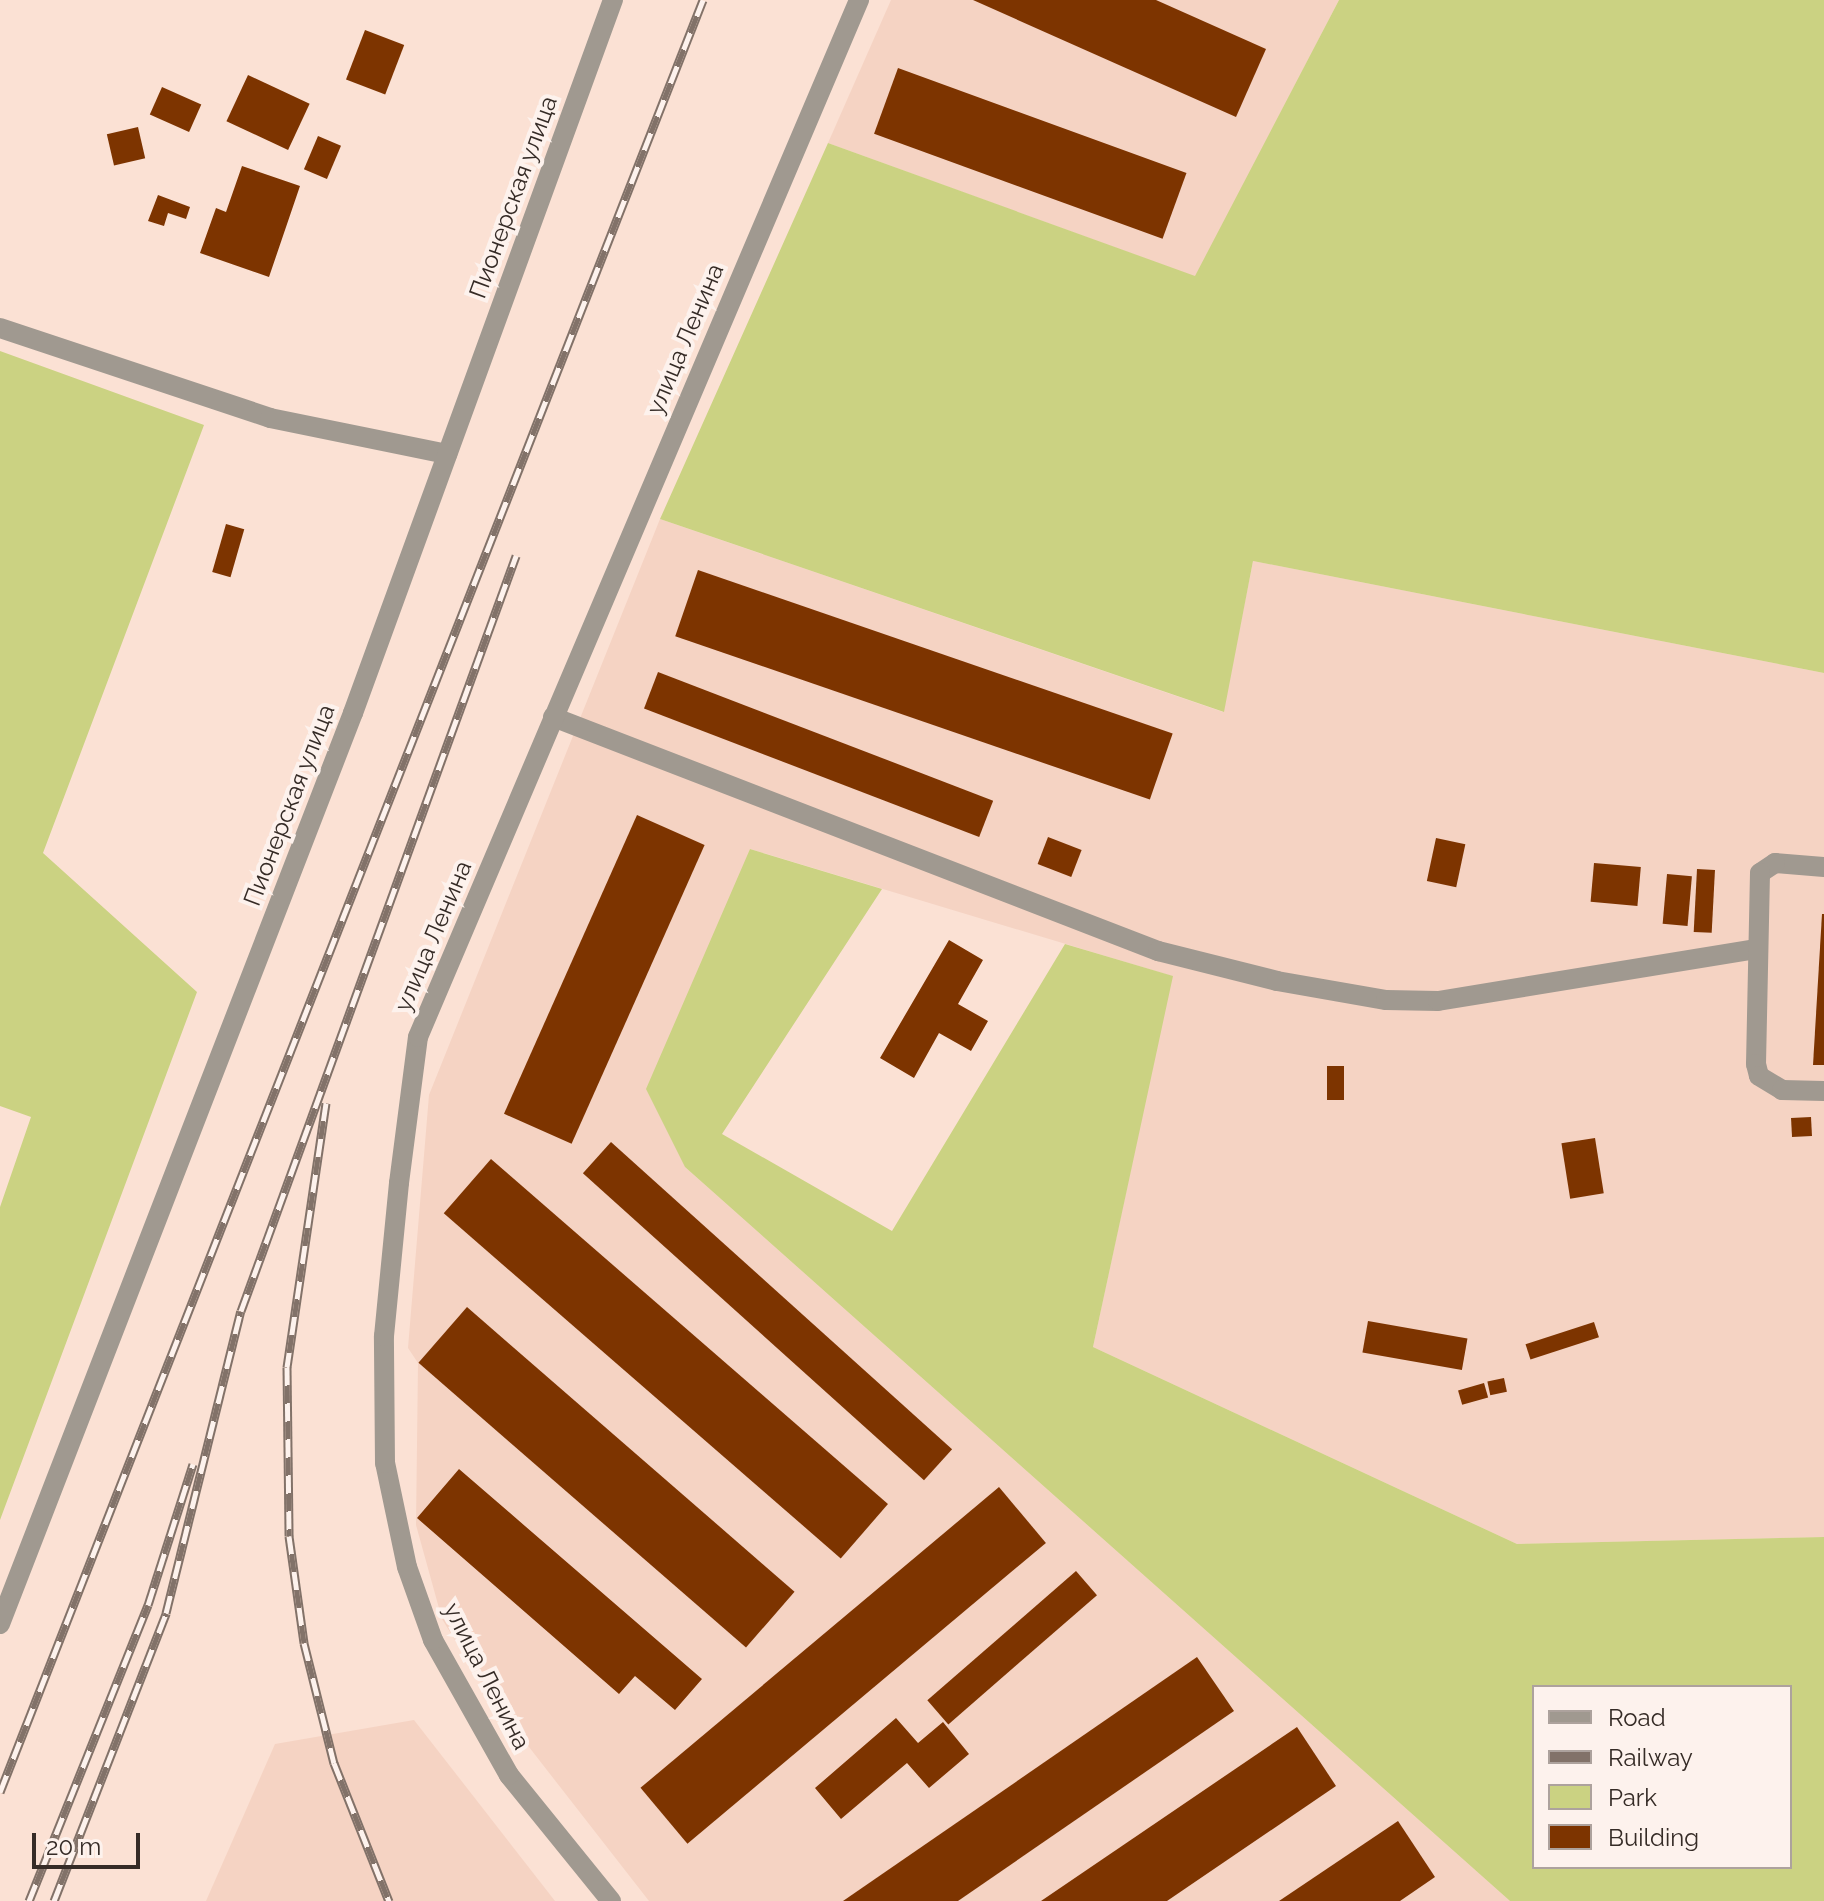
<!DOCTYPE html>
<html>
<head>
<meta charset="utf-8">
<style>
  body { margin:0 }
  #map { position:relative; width:1824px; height:1901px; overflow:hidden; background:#fbe1d4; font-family:Raleway,sans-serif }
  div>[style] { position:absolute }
  .built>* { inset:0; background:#f5d3c3 }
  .green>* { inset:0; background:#cbd282 }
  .building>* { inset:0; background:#7d3400; transform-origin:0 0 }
  .minor>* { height:20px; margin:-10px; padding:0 10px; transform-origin:10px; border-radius:10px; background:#a09990 }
  .rail>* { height:9px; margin-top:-4.5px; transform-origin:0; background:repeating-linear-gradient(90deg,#fdf2ed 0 18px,#827269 0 36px); box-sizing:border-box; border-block:2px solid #827269 }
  span { translate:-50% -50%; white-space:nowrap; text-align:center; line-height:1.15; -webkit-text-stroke:8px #fdf2ed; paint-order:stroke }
  .street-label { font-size:24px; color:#352b26 }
  .legend { position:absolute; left:1532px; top:1685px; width:260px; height:184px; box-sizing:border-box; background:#fdf2ed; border:2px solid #ada29d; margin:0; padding:10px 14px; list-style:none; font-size:24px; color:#352b26 }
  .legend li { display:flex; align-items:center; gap:16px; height:40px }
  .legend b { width:40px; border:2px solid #ada29d }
  .scale { position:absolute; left:32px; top:1833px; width:108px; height:36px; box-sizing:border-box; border:4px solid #352b26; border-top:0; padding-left:10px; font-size:24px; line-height:28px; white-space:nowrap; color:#352b26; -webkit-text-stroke:6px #fdf2ed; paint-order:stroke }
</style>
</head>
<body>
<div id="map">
  <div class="built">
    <div style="clip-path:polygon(891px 0,1339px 0,1196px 277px,828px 143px)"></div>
    <div style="clip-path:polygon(660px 519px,1223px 712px,1253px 561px,1824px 673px,1824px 1537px,1517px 1544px,1093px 1347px,1172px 976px,750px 849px,685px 1167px,1510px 1901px,649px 1901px,490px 1697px,442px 1619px,416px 1525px,418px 1363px,408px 1348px,429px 1095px)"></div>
    <div style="clip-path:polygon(414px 1720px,555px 1901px,206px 1901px,275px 1744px)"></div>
  </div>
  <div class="green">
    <div style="clip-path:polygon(1339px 0,1824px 0,1824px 673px,1253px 561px,1224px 712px,660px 519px,828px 143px,1195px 276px)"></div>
    <div style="clip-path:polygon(0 351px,204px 425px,43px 853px,197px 992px,0 1520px,0 1207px,31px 1117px,0 1106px)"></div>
    <div style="clip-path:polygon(evenodd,750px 849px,882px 889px,722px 1134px,892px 1231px,1065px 944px,1173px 976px,1093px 1347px,1517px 1544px,1824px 1537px,1824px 1901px,1510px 1901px,685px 1167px,646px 1089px,750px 849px,1534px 1687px,1790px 1687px,1790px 1867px,1534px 1867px,1534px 1687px)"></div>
  </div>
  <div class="building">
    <div style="clip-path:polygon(973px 0,1156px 0,1266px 49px,1236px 117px)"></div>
    <div style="left:365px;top:30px;width:42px;height:53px;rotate:21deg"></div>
    <div style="left:898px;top:68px;width:307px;height:70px;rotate:20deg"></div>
    <div style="left:248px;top:75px;width:68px;height:51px;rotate:25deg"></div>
    <div style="left:162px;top:87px;width:43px;height:30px;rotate:24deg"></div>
    <div style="left:138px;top:127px;width:32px;height:32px;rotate:77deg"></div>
    <div style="left:318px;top:136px;width:25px;height:36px;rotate:23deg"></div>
    <div style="clip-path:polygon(242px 166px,300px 186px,269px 277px,200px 253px,216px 208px,226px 212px)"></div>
    <div style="clip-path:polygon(158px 195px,190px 207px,186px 219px,168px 213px,164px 226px,148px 221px)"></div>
    <div style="left:226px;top:524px;width:19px;height:50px;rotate:16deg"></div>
    <div style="left:698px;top:570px;width:502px;height:70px;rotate:19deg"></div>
    <div style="left:658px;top:672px;width:359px;height:39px;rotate:21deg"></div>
    <div style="left:637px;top:815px;width:74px;height:327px;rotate:24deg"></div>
    <div style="left:1048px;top:837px;width:36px;height:29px;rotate:21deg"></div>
    <div style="left:1436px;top:838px;width:30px;height:44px;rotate:12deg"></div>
    <div style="left:1594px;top:863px;width:47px;height:39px;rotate:5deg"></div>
    <div style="left:1697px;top:869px;width:18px;height:63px;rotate:3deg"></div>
    <div style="left:1667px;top:874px;width:25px;height:50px;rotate:5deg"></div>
    <div style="clip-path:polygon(1822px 914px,1824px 914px,1824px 1065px,1813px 1065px)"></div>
    <div style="clip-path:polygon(949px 940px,983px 960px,958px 1004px,988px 1021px,971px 1051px,939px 1033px,914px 1078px,880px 1058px)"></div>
    <div style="left:1327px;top:1066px;width:17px;height:34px"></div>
    <div style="left:1811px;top:1117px;width:19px;height:20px;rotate:87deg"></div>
    <div style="left:1595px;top:1138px;width:56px;height:34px;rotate:81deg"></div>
    <div style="left:611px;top:1142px;width:459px;height:42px;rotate:42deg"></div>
    <div style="left:491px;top:1159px;width:526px;height:72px;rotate:41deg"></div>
    <div style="left:467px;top:1307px;width:434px;height:74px;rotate:41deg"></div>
    <div style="left:1368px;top:1321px;width:101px;height:32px;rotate:10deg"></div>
    <div style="left:1594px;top:1322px;width:16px;height:72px;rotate:72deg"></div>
    <div style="left:1504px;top:1378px;width:14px;height:17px;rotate:78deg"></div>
    <div style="left:1484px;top:1383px;width:15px;height:27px;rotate:74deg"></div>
    <div style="clip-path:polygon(459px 1469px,702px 1679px,675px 1710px,635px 1676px,619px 1694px,417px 1518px)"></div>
    <div style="left:999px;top:1487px;width:73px;height:468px;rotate:50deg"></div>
    <div style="left:1076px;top:1571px;width:32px;height:197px;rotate:49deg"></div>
    <div style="clip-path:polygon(1197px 1657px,1234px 1711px,958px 1901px,843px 1901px)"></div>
    <div style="clip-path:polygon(896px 1718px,918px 1743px,943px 1722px,969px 1754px,929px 1788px,907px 1763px,841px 1819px,815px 1788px)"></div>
    <div style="clip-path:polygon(1297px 1727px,1336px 1786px,1167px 1901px,1041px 1901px)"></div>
    <div style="clip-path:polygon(1398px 1821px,1435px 1877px,1400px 1901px,1279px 1901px)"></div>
  </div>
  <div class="minor">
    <div style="left:0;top:328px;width:285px;rotate:18.4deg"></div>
    <div style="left:270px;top:418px;width:181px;rotate:11.5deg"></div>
    <div style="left:553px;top:717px;width:649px;rotate:21.15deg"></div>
    <div style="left:1158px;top:951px;width:123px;rotate:14.1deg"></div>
    <div style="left:1277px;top:981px;width:111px;rotate:9.9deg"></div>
    <div style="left:1386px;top:1000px;width:52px;rotate:1.1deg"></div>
    <div style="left:1438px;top:1001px;width:323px;rotate:-9.3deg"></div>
    <div style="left:1824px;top:867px;width:49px;rotate:-175.3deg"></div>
    <div style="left:1775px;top:863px;width:18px;rotate:146deg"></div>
    <div style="left:1760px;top:873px;width:191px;rotate:91.2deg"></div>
    <div style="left:1756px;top:1064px;width:12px;rotate:76deg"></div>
    <div style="left:1759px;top:1076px;width:27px;rotate:31deg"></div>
    <div style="left:1782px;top:1090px;width:42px;rotate:1.4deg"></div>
    <div style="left:0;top:1624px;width:977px;rotate:-68.82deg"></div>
    <div style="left:353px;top:713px;width:759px;rotate:-69.97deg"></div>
    <div style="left:611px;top:1901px;width:162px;rotate:-129deg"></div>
    <div style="left:509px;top:1775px;width:155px;rotate:-119.4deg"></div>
    <div style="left:433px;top:1640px;width:77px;rotate:-109.6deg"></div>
    <div style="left:407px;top:1567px;width:106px;rotate:-101.9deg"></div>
    <div style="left:385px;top:1463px;width:127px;rotate:-90.5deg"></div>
    <div style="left:384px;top:1336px;width:154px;rotate:-84.4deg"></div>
    <div style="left:399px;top:1183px;width:147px;rotate:-82.6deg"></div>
    <div style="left:418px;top:1037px;width:1127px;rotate:-66.96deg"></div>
  </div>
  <div class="rail">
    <div style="left:326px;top:1103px;width:267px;rotate:98.4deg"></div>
    <div style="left:287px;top:1367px;width:169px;rotate:89.3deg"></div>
    <div style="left:289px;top:1536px;width:108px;rotate:82deg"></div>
    <div style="left:304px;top:1643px;width:124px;rotate:76deg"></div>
    <div style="left:334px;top:1763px;width:149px;rotate:68.3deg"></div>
    <div style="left:0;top:1792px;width:1925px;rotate:-68.58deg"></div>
    <div style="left:29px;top:1901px;width:319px;rotate:-68.1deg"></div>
    <div style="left:148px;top:1605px;width:148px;rotate:-72.3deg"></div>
    <div style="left:54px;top:1901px;width:309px;rotate:-68.7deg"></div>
    <div style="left:166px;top:1613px;width:311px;rotate:-76.1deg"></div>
    <div style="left:241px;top:1311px;width:804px;rotate:-69.99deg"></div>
  </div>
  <div class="street-label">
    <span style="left:513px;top:197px;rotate:-70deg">Пионерская улица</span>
    <span style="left:685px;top:339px;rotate:-67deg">улица Ленина</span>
    <span style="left:289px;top:805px;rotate:-69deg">Пионерская улица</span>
    <span style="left:433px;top:936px;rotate:-67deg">улица Ленина</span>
    <span style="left:487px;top:1676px;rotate:63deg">улица Ленина</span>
  </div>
  <ul class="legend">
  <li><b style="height:10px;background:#a09990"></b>Road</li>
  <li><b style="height:10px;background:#827269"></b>Railway</li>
  <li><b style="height:22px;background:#cbd282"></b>Park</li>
  <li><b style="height:22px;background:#7d3400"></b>Building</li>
  </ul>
  <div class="scale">20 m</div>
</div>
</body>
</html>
